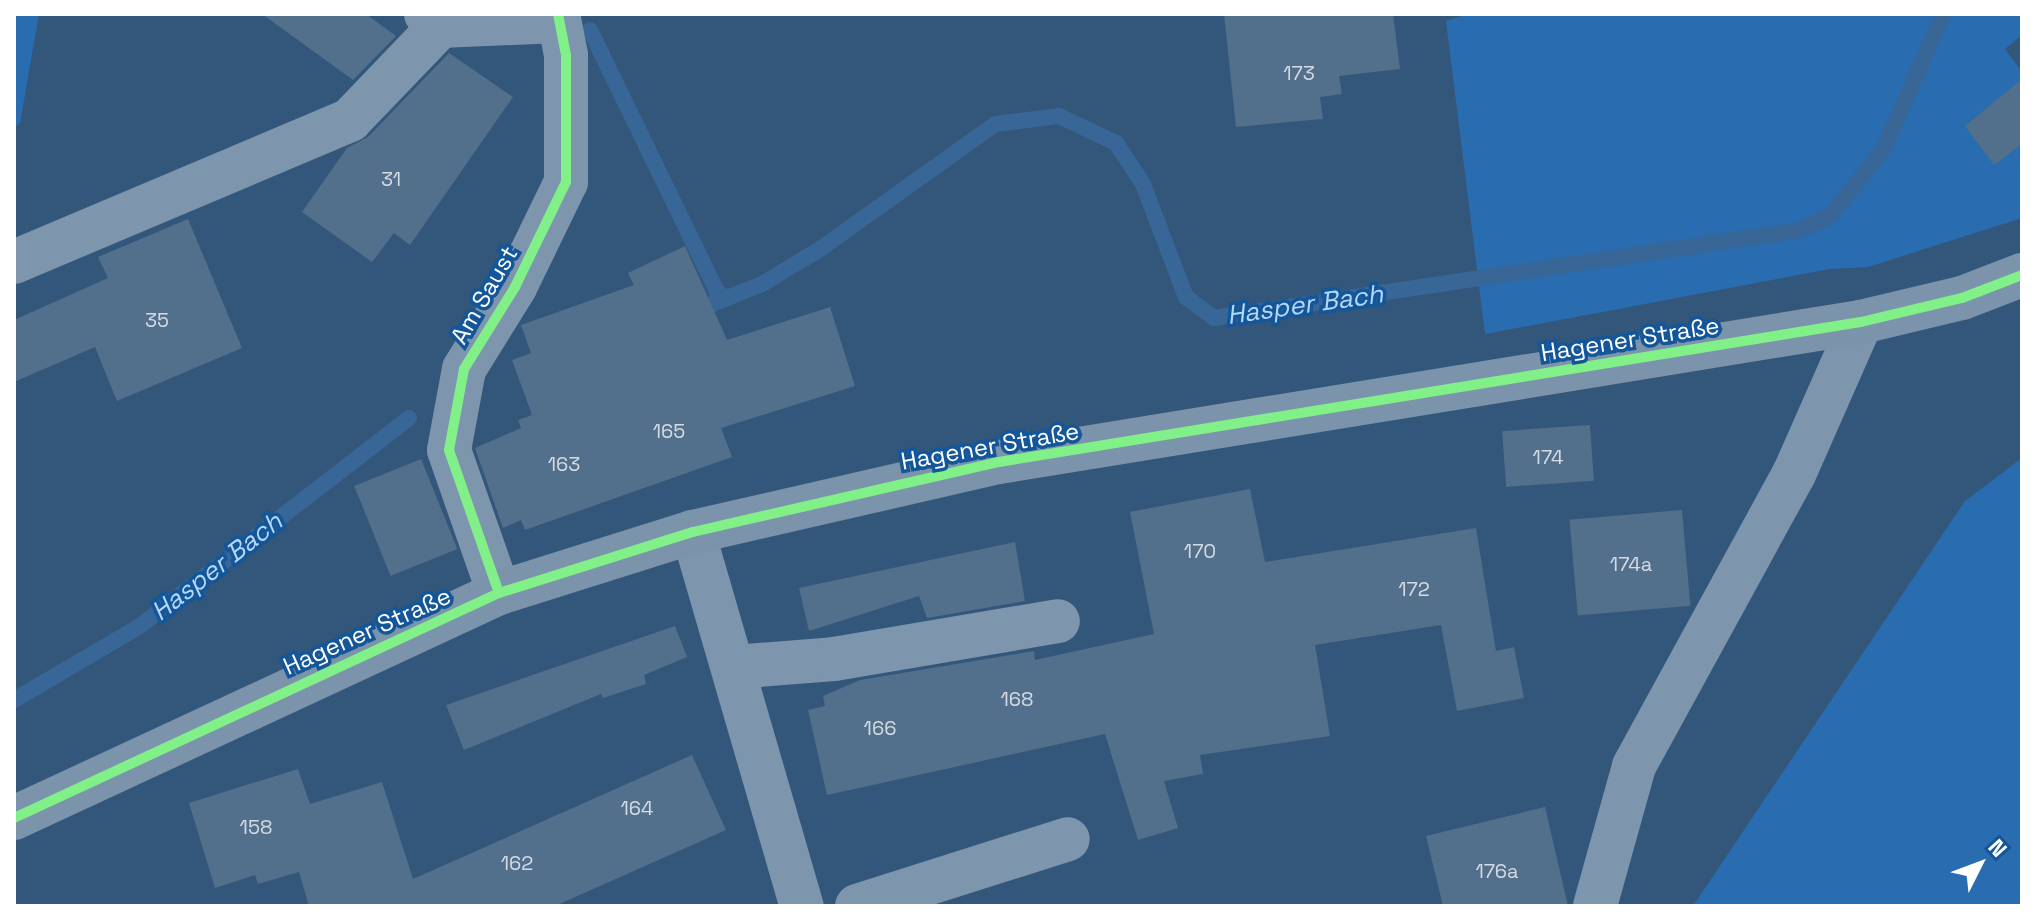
<!DOCTYPE html>
<html>
<head>
<meta charset="utf-8">
<style>
  body { margin:0 }
  #map { position:relative; width:2036px; height:920px; overflow:hidden; background:#33577b; font-family:"Space Grotesk",sans-serif }
  div>[style] { position:absolute }
  .green>* { inset:0; background:#296db0 }
  .stream>* { height:16px; margin:-8px; padding:0 8px; transform-origin:8px; border-radius:8px; background:#386696 }
  .building>* { inset:0; background:#526f8c; transform-origin:0 0 }
  .minor>* { height:44px; margin:-22px; padding:0 22px; transform-origin:22px; border-radius:22px; background:#7d95ad }
  .major>* { height:44px; margin:-22px; padding:0 22px; transform-origin:22px; border-radius:22px; background:#7b93ab }
  .cycleway>* { height:10px; margin:-5px; padding:0 5px; transform-origin:5px; border-radius:5px; background:#82f089 }
  span { translate:-50% -50%; white-space:nowrap; text-align:center; line-height:1.15; -webkit-text-stroke:7px #14569a; paint-order:stroke }
  .number-label { font-size:20px; color:#d4dbe2 }
  .number-label span { -webkit-text-stroke-width:0 }
  .street-label { font-size:24px; color:#fff }
  .water-label { font-size:26px; color:#b5d8f9; font-style:italic }
  .frame { position:absolute; inset:0; border:16px solid #fff; pointer-events:none }
  .north { position:absolute; left:1940px; top:824px; width:80px; height:80px; -webkit-text-stroke:6px #14569a; paint-order:stroke; rotate:48deg; font-size:22px; font-weight:700; line-height:32px; text-align:center; color:#fff }
  .north::after { content:''; display:block; margin:auto; width:28px; height:36px; background:#fff; clip-path:polygon(50% 0,100% 100%,50% 72%,0 100%) }
</style>
</head>
<body>
<div id="map">
  <div class="green">
    <div style="clip-path:polygon(14px 14px,39px 14px,20px 123px,14px 128px)"></div>
    <div style="clip-path:polygon(1467px 14px,2022px 14px,2022px 35px,2005px 49px,2022px 72px,2022px 218px,1868px 267px,1830px 269px,1485px 334px,1446px 21px)"></div>
    <div style="clip-path:polygon(2022px 458px,2022px 906px,1693px 906px,1965px 501px)"></div>
  </div>
  <div class="stream">
    <div style="left:590px;top:30px;width:291px;rotate:64.1deg"></div>
    <div style="left:717px;top:292px;width:12px;rotate:31deg"></div>
    <div style="left:692px;top:312px;width:75px;rotate:-21.8deg"></div>
    <div style="left:762px;top:284px;width:68px;rotate:-31.1deg"></div>
    <div style="left:820px;top:249px;width:215px;rotate:-35.5deg"></div>
    <div style="left:995px;top:124px;width:64px;rotate:-7.1deg"></div>
    <div style="left:1059px;top:116px;width:63px;rotate:25.3deg"></div>
    <div style="left:1116px;top:143px;width:49px;rotate:56.6deg"></div>
    <div style="left:1143px;top:184px;width:121px;rotate:69.2deg"></div>
    <div style="left:1186px;top:297px;width:35px;rotate:37deg"></div>
    <div style="left:1214px;top:318px;width:594px;rotate:-8.53deg"></div>
    <div style="left:1801px;top:230px;width:34px;rotate:-27deg"></div>
    <div style="left:1831px;top:215px;width:85px;rotate:-51.7deg"></div>
    <div style="left:1884px;top:148px;width:146px;rotate:-66.2deg"></div>
    <div style="left:14px;top:700px;width:146px;rotate:-30.4deg"></div>
    <div style="left:140px;top:626px;width:340px;rotate:-37.7deg"></div>
  </div>
  <div class="building">
    <div style="clip-path:polygon(262px 14px,366px 14px,396px 36px,353px 80px)"></div>
    <div style="clip-path:polygon(1224px 14px,1393px 14px,1400px 69px,1339px 76px,1342px 94px,1320px 97px,1323px 119px,1236px 127px)"></div>
    <div style="clip-path:polygon(449px 53px,513px 97px,410px 245px,394px 233px,372px 262px,302px 212px,347px 148px,368px 137px)"></div>
    <div style="clip-path:polygon(2022px 79px,2022px 144px,1994px 165px,1965px 126px)"></div>
    <div style="clip-path:polygon(188px 219px,242px 348px,117px 401px,95px 347px,14px 382px,14px 320px,108px 278px,98px 257px)"></div>
    <div style="clip-path:polygon(685px 246px,727px 340px,830px 307px,855px 386px,721px 428px,732px 457px,525px 530px,521px 520px,503px 528px,475px 448px,521px 428px,518px 420px,532px 415px,512px 360px,531px 353px,521px 325px,634px 285px,628px 273px)"></div>
    <div style="left:1590px;top:425px;width:56px;height:88px;rotate:86deg"></div>
    <div style="left:421px;top:459px;width:97px;height:72px;rotate:68deg"></div>
    <div style="clip-path:polygon(1250px 489px,1265px 562px,1476px 528px,1496px 651px,1514px 647px,1524px 698px,1457px 711px,1441px 625px,1315px 645px,1330px 736px,1200px 755px,1203px 774px,1164px 781px,1178px 828px,1138px 840px,1105px 734px,827px 795px,808px 710px,825px 706px,823px 696px,860px 680px,1034px 651px,1035px 660px,1154px 634px,1130px 512px)"></div>
    <div style="left:1682px;top:510px;width:96px;height:113px;rotate:85deg"></div>
    <div style="clip-path:polygon(1015px 542px,1025px 601px,927px 618px,919px 596px,809px 631px,799px 588px)"></div>
    <div style="clip-path:polygon(675px 626px,687px 657px,644px 675px,646px 684px,603px 698px,601px 694px,464px 750px,446px 705px)"></div>
    <div style="clip-path:polygon(692px 755px,726px 830px,555px 906px,309px 906px,299px 872px,258px 884px,255px 875px,215px 888px,189px 803px,298px 769px,310px 804px,382px 782px,413px 879px)"></div>
    <div style="clip-path:polygon(1545px 807px,1568px 906px,1443px 906px,1426px 836px)"></div>
  </div>
  <div class="minor">
    <div style="left:426px;top:14px;width:18px;rotate:41deg"></div>
    <div style="left:440px;top:26px;width:119px;rotate:-2.4deg"></div>
    <div style="left:14px;top:262px;width:365px;rotate:-22.9deg"></div>
    <div style="left:350px;top:120px;width:130px;rotate:-46.2deg"></div>
    <div style="left:693px;top:532px;width:390px;rotate:73.8deg"></div>
    <div style="left:499px;top:593px;width:151px;rotate:-109.3deg"></div>
    <div style="left:449px;top:450px;width:82px;rotate:-79.5deg"></div>
    <div style="left:464px;top:369px;width:97px;rotate:-58.1deg"></div>
    <div style="left:515px;top:287px;width:117px;rotate:-64.1deg"></div>
    <div style="left:566px;top:182px;width:127px;rotate:-90deg"></div>
    <div style="left:566px;top:55px;width:42px;rotate:-101deg"></div>
    <div style="left:733px;top:667px;width:101px;rotate:-4.5deg"></div>
    <div style="left:834px;top:659px;width:227px;rotate:-9.6deg"></div>
    <div style="left:857px;top:906px;width:221px;rotate:-17.6deg"></div>
    <div style="left:1595px;top:906px;width:145px;rotate:-74.4deg"></div>
    <div style="left:1634px;top:766px;width:333px;rotate:-61.3deg"></div>
    <div style="left:1794px;top:474px;width:166px;rotate:-66.2deg"></div>
  </div>
  <div class="major">
    <div style="left:14px;top:818px;width:535px;rotate:-24.89deg"></div>
    <div style="left:499px;top:593px;width:203px;rotate:-17.5deg"></div>
    <div style="left:693px;top:532px;width:314px;rotate:-12.9deg"></div>
    <div style="left:999px;top:462px;width:873px;rotate:-9.23deg"></div>
    <div style="left:1861px;top:322px;width:104px;rotate:-13.4deg"></div>
    <div style="left:1962px;top:298px;width:64px;rotate:-21deg"></div>
  </div>
  <div class="cycleway">
    <div style="left:499px;top:593px;width:151px;rotate:-109.3deg"></div>
    <div style="left:449px;top:450px;width:82px;rotate:-79.5deg"></div>
    <div style="left:464px;top:369px;width:97px;rotate:-58.1deg"></div>
    <div style="left:515px;top:287px;width:117px;rotate:-64.1deg"></div>
    <div style="left:566px;top:182px;width:127px;rotate:-90deg"></div>
    <div style="left:566px;top:55px;width:42px;rotate:-101deg"></div>
    <div style="left:14px;top:818px;width:535px;rotate:-24.89deg"></div>
    <div style="left:499px;top:593px;width:203px;rotate:-17.5deg"></div>
    <div style="left:693px;top:532px;width:314px;rotate:-12.9deg"></div>
    <div style="left:999px;top:462px;width:873px;rotate:-9.23deg"></div>
    <div style="left:1861px;top:322px;width:104px;rotate:-13.4deg"></div>
    <div style="left:1962px;top:298px;width:64px;rotate:-21deg"></div>
  </div>
  <div class="number-label">
    <span style="left:1299px;top:73px">173</span>
    <span style="left:391px;top:179px">31</span>
    <span style="left:157px;top:320px">35</span>
    <span style="left:669px;top:431px">165</span>
    <span style="left:1548px;top:457px">174</span>
    <span style="left:564px;top:464px">163</span>
    <span style="left:1200px;top:551px">170</span>
    <span style="left:1631px;top:564px">174a</span>
    <span style="left:1414px;top:589px">172</span>
    <span style="left:1017px;top:699px">168</span>
    <span style="left:880px;top:728px">166</span>
    <span style="left:637px;top:808px">164</span>
    <span style="left:256px;top:827px">158</span>
    <span style="left:517px;top:863px">162</span>
    <span style="left:1497px;top:871px">176a</span>
  </div>
  <div class="street-label">
    <span style="left:484px;top:295px;rotate:-60deg">Am Saust</span>
    <span style="left:1630px;top:339px;rotate:-9deg">Hagener Straße</span>
    <span style="left:990px;top:446px;rotate:-10deg">Hagener Straße</span>
    <span style="left:367px;top:631px;rotate:-24deg">Hagener Straße</span>
  </div>
  <div class="water-label">
    <span style="left:1305px;top:305px;rotate:-8deg">Hasper Bach</span>
    <span style="left:217px;top:567px;rotate:-38deg">Hasper Bach</span>
  </div>
  <div class="frame"></div>
  <div class="north">N</div>
</div>
</body>
</html>
